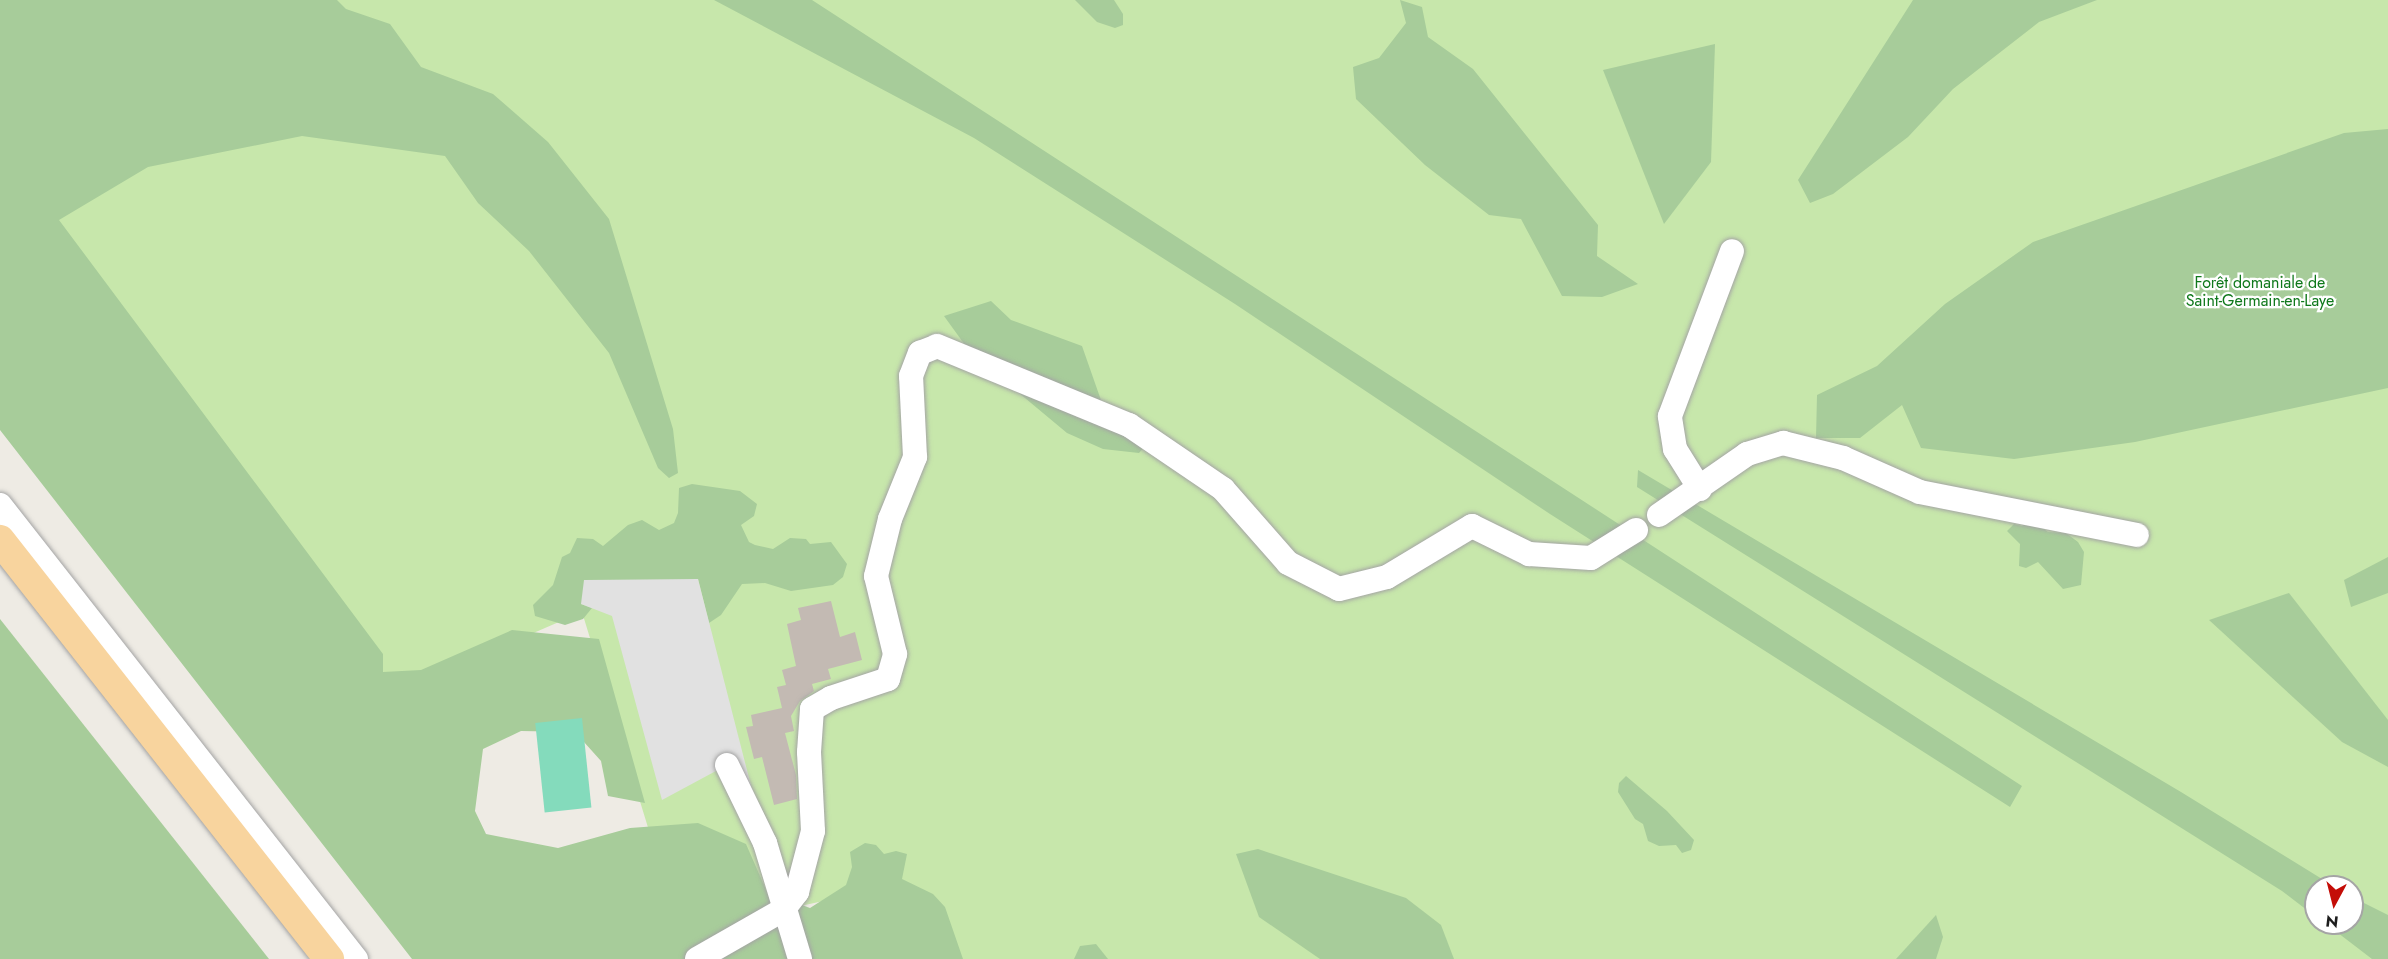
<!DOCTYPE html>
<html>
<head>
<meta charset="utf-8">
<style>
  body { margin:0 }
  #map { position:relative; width:2388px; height:959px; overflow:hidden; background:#eeebe4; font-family:Jost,sans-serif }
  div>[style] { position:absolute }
  .grass>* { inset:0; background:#c7e7ab }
  .forest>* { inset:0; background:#a7cc9a }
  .pitch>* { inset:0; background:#84dbbc; transform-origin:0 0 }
  .parking>* { inset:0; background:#e1e1e1 }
  .building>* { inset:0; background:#c3bab3 }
  .roads { filter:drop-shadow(0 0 2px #a4a4a4) drop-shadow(0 0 2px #a4a4a4) }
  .minor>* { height:24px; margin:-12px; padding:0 12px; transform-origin:12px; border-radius:12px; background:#fff }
  .major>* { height:30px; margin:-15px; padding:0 15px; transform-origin:15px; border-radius:15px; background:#f8d49e }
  span { translate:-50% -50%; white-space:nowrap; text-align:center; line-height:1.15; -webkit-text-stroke:4.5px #fff; paint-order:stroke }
  .park-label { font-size:16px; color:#0f781b }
  .north { position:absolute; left:2304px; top:875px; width:60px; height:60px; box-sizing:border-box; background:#fff; border:2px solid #a5a5a5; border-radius:50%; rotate:187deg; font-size:16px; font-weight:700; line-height:24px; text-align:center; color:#1d1d1d }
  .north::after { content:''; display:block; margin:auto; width:21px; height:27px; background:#c40d07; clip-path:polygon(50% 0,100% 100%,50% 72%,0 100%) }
</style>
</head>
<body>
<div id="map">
  <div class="grass">
    <div style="clip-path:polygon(evenodd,76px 0,2388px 0,2388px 959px,945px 959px,879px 889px,680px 932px,582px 612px,392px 694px,23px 224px,76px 0,2316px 887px,2352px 887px,2352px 923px,2316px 923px,2316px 887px)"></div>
  </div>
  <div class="forest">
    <div style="clip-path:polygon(0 0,337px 0,346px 9px,390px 24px,421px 67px,493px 94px,548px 142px,609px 219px,673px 429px,678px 473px,669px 478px,658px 468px,609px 353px,529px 251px,478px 203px,445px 156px,302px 136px,148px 167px,59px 220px,383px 654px,383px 672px,421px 670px,512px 630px,599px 639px,645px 803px,608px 796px,601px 761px,575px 732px,521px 731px,483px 749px,475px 811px,486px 834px,558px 848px,630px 828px,698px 823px,746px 844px,767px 892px,810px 908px,846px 885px,852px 867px,850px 852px,865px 843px,876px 845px,884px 854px,896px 851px,907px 854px,902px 879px,933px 894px,945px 907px,963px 959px,412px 959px,0 430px)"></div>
    <div style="clip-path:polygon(714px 0,812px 0,2022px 786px,2010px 807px,1550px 514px,1235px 304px,974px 138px)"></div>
    <div style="clip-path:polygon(1075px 0,1114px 0,1123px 14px,1123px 25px,1115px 28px,1097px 22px)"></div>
    <div style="clip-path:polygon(1400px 0,1422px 7px,1428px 37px,1473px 69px,1598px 225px,1597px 256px,1638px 284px,1602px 297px,1562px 296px,1521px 219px,1489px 215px,1425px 165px,1356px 99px,1353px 67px,1379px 58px,1406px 23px)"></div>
    <div style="clip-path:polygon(1913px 0,2097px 0,2039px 22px,1953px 89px,1908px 137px,1833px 194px,1810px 203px,1798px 180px)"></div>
    <div style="clip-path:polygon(1715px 44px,1711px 162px,1664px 224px,1603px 70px)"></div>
    <div style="clip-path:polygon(2388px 129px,2388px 388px,2135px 442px,2014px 459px,1921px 448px,1902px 405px,1860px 438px,1816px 438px,1817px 395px,1877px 366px,1945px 304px,2033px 242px,2344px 133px)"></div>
    <div style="clip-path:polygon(991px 301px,1011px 320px,1082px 346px,1109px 423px,1146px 445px,1139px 453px,1103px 449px,1067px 433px,970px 352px,944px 316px)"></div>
    <div style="clip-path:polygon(1638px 470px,2181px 792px,2335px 887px,2316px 887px,2316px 917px,2282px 891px,1637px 487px)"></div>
    <div style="clip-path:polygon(692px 484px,740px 491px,757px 504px,754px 516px,741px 525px,749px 542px,755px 545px,773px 549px,790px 538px,806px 539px,810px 544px,831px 542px,847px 564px,843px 577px,833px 585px,791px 591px,765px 583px,742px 584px,721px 615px,709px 623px,698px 579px,581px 604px,592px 608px,583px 619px,565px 625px,535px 616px,533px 605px,553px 585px,562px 557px,570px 553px,577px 538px,593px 539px,603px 546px,628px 525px,642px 520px,659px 530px,674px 523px,678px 513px,679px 488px)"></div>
    <div style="clip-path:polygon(2032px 520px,2048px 532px,2066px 533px,2078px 542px,2084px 552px,2081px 585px,2063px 589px,2038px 562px,2026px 568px,2019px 566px,2020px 544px,2007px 531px,2014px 524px,2022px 526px)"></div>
    <div style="clip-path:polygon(2388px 557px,2388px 593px,2351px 607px,2344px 580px)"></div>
    <div style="clip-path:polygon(2289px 593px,2388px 720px,2388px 767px,2342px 742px,2209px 620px)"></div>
    <div style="clip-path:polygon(0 619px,269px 959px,0 959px)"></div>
    <div style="clip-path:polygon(1626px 776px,1667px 811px,1694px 840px,1691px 850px,1682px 853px,1676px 845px,1659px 846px,1648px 841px,1643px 824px,1635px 819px,1618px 792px,1619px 783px)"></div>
    <div style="clip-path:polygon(1258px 849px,1406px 898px,1441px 925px,1454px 959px,1320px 959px,1259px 917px,1236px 854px)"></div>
    <div style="clip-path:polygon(2352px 897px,2388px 915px,2388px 959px,2372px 959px,2325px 923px,2352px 923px)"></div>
    <div style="clip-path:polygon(1936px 915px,1943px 937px,1936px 959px,1896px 959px)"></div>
    <div style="clip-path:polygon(1096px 944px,1108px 959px,1074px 959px,1080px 946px)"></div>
  </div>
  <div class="pitch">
    <div style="left:582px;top:718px;width:90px;height:47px;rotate:84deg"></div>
  </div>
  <div class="parking">
    <div style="clip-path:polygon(698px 579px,759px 817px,727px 765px,662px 800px,612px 616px,581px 604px,584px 580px)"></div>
  </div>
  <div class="building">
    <div style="clip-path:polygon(831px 601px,840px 637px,855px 632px,862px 660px,828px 669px,831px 679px,812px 684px,814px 691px,800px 701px,791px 716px,794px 731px,785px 733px,796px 775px,797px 799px,774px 805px,762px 757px,754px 759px,746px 727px,753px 726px,751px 715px,782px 708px,777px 687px,786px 685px,782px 670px,796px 666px,787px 624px,801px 620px,798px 608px)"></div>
  </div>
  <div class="roads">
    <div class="minor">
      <div style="left:1700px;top:489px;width:47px;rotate:-122deg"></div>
      <div style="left:1675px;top:449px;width:33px;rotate:-99deg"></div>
      <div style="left:1670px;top:416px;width:176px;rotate:-69.4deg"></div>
      <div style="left:0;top:505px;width:577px;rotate:51.9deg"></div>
      <div style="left:1659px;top:515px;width:107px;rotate:-34.7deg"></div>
      <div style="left:1747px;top:454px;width:38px;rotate:-17deg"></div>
      <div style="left:1783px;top:443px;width:62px;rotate:14deg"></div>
      <div style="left:1843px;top:458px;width:84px;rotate:23.8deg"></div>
      <div style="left:1920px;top:492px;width:221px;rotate:11.2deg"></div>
      <div style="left:727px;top:765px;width:87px;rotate:64deg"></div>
      <div style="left:765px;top:843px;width:121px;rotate:73.2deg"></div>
      <div style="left:697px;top:959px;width:99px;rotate:-29.7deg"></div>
      <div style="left:783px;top:910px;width:23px;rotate:-52deg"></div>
      <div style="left:797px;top:892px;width:63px;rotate:-75.3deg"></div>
      <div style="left:813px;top:831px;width:79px;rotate:-92.9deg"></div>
      <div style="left:809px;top:752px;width:43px;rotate:-86deg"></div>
      <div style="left:812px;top:709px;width:22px;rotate:-30deg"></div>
      <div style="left:831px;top:698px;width:60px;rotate:-18.4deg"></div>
      <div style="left:888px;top:679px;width:26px;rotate:-74deg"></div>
      <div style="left:895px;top:654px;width:80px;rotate:-103.7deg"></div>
      <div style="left:876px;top:576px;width:59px;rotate:-76.2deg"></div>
      <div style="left:890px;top:519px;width:67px;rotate:-68deg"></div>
      <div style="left:915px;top:457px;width:81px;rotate:-92.8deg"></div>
      <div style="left:911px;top:376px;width:25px;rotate:-69deg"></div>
      <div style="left:920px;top:353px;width:18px;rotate:-22deg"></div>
      <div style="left:937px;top:346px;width:208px;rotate:22.4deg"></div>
      <div style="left:1129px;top:425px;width:114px;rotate:34.2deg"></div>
      <div style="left:1223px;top:489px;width:98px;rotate:48.7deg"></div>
      <div style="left:1288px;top:563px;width:57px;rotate:27deg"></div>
      <div style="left:1339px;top:589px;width:49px;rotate:-14deg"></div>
      <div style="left:1387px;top:577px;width:99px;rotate:-31deg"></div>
      <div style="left:1472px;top:526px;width:64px;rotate:26.2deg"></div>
      <div style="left:1529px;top:554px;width:62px;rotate:3.7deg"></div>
      <div style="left:1591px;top:558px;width:53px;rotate:-31.9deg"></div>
    </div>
    <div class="major">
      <div style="left:0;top:540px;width:533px;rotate:51.86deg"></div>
    </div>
  </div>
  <div class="park-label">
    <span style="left:2260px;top:292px">Forêt domaniale de<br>Saint-Germain-en-Laye</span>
  </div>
  <div class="north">N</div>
</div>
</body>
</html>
